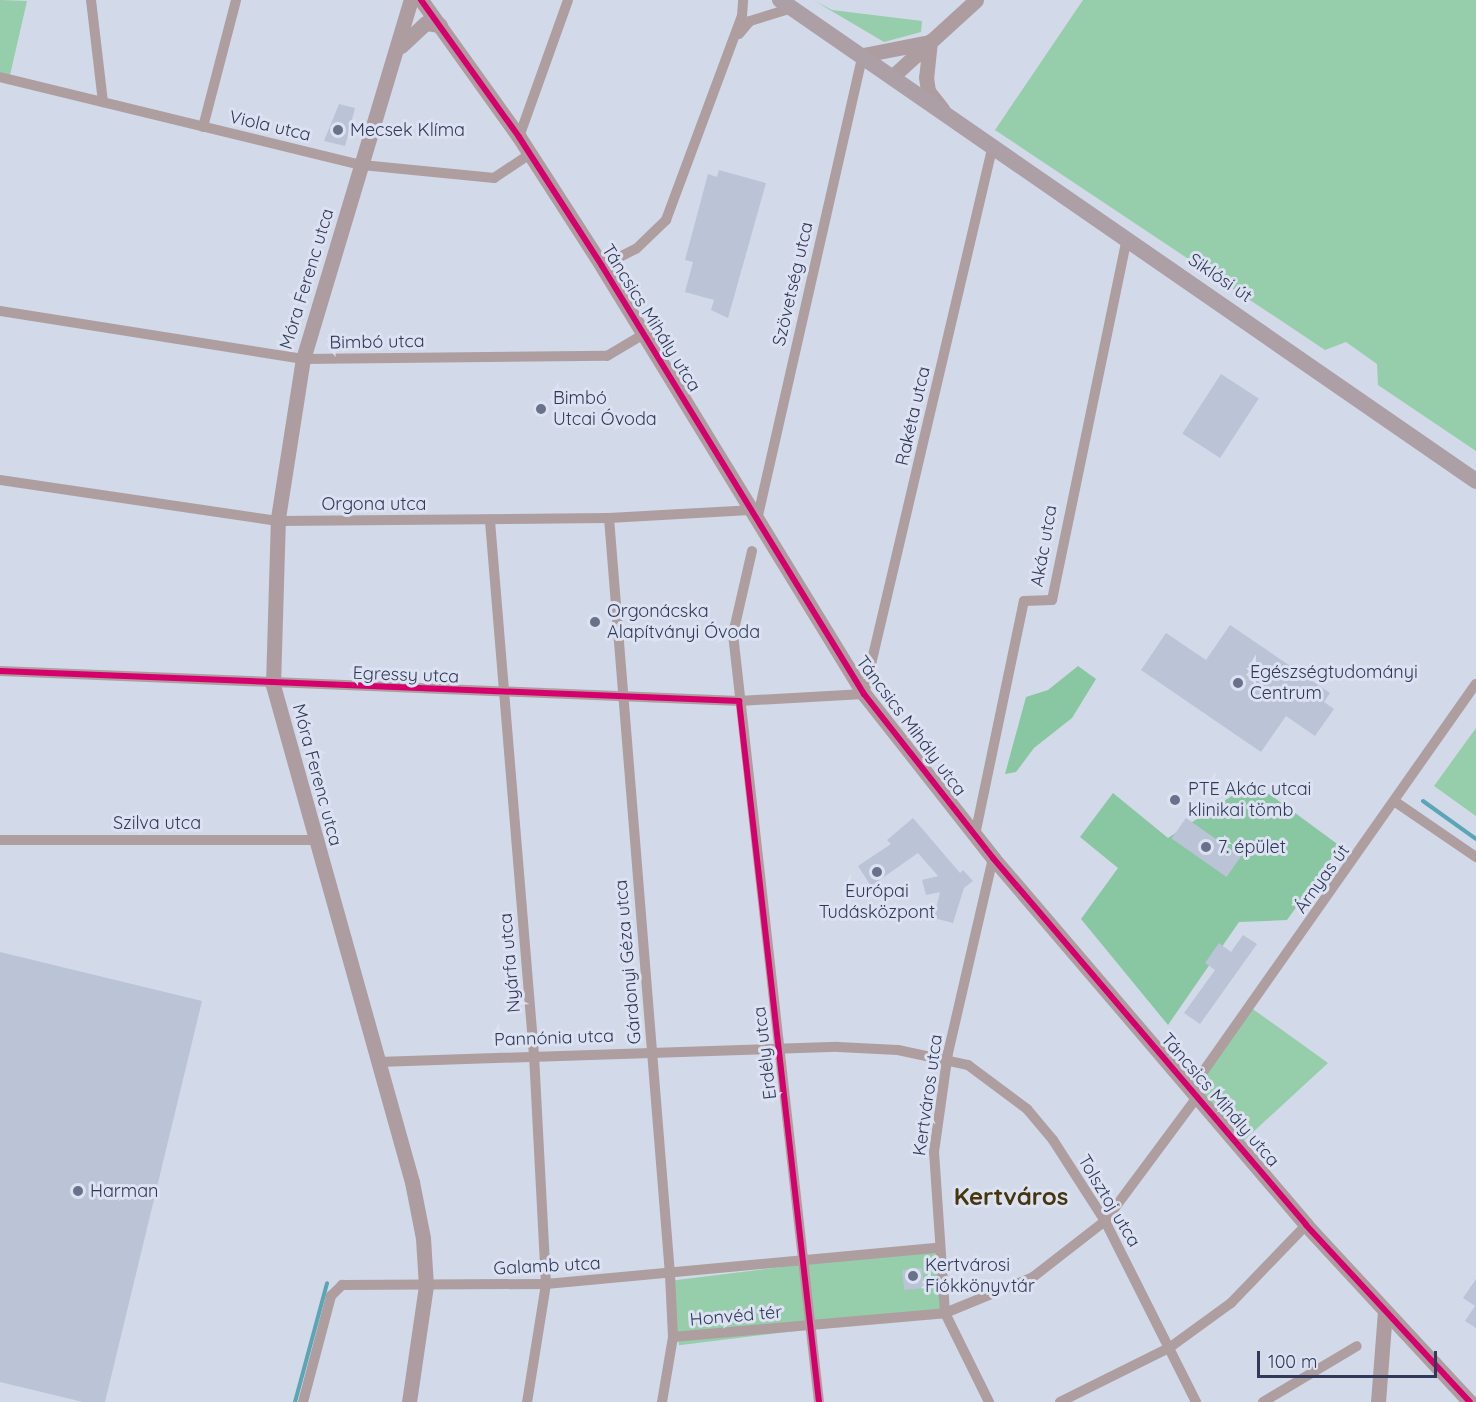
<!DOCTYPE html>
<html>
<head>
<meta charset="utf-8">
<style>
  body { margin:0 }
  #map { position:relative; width:1476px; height:1402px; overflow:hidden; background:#d2d9e9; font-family:Quicksand,sans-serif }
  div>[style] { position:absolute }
  .green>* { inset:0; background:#96cdab; transform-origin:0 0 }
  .forest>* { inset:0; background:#89c7a2 }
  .stream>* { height:4px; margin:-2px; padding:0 2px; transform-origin:2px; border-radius:2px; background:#5ba6b4 }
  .building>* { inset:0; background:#bbc3d7; transform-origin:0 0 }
  .street>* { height:10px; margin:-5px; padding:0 5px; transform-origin:5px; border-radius:5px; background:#ae9ea0 }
  .secondary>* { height:15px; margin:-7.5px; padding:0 7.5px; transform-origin:7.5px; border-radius:7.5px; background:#ad9da0 }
  .primary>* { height:16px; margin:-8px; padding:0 8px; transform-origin:8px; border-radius:8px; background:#ac9fa5 }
  .cycleway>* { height:6px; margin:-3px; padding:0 3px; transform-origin:3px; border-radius:3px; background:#d6006c }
  .dots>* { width:16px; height:16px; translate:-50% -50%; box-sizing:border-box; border:3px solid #dce2f1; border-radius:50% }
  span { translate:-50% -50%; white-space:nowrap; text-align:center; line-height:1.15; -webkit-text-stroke:6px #dce2f1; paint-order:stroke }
  .street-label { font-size:18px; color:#303a58 }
  .poi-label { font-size:18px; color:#303a58 }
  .left { translate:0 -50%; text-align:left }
  .district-label { font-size:24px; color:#45360e; font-weight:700 }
  .scale { position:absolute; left:1257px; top:1351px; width:180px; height:27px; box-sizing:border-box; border:3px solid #303a58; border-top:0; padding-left:8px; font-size:18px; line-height:21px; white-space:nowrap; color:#303a58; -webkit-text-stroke:4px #dce2f1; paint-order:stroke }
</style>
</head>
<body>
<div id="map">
  <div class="green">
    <div style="clip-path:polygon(0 0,27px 1px,10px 75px,0 72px)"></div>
    <div style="clip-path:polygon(813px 0,832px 10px,922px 21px,921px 32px,884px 42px)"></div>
    <div style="clip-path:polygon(1083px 0,1476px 0,1476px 451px,1378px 385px,1377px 364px,1346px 342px,1325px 350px,995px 130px)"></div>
    <div style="clip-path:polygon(1476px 728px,1476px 816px,1434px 786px)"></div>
    <div style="clip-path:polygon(1250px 1007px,1328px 1063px,1239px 1145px,1191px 1089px)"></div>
    <div style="left:937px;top:1248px;width:65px;height:268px;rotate:83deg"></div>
  </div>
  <div class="forest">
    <div style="clip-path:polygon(1078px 666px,1096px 679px,1072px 718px,1034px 748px,1016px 772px,1005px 774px,1026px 697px,1048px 690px)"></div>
    <div style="clip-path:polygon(1253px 782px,1340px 846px,1287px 920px,1239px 922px,1168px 1025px,1081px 919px,1118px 868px,1080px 837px,1113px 793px,1168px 838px)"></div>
  </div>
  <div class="stream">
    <div style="left:1423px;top:801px;width:65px;rotate:35.6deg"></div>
    <div style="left:295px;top:1402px;width:123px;rotate:-74.9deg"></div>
  </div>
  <div class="building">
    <div style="clip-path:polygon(339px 104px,355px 108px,345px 146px,324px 141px)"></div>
    <div style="clip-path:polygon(719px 170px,766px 183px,728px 318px,711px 310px,714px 300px,685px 292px,693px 262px,685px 260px,708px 174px,717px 177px)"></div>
    <div style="left:1221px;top:374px;width:45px;height:71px;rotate:33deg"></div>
    <div style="clip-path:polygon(1230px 625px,1330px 693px,1324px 702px,1334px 709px,1315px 736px,1286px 716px,1261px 752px,1141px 670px,1166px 633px,1206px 660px)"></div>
    <div style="clip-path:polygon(913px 818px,960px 873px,963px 870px,973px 881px,964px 888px,953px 923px,934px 918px,940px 892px,926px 895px,922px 880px,938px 876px,918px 853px,871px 886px,858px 866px,891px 844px,887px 840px)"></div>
    <div style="left:1186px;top:818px;width:67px;height:25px;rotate:35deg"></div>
    <div style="clip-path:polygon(1243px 935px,1257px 944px,1200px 1024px,1184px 1013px,1215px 970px,1205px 963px,1219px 943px,1231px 952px)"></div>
    <div style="clip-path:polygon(0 952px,202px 1001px,105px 1402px,83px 1402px,0 1382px)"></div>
    <div style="left:922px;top:1268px;width:20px;height:20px;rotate:84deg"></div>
    <div style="clip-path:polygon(1476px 1279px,1476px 1328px,1465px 1321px,1475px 1306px,1463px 1298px)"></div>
  </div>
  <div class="street">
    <div style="left:91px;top:0;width:103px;rotate:83.3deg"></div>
    <div style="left:739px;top:34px;width:17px;rotate:-50deg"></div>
    <div style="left:750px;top:21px;width:44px;rotate:-17.2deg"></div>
    <div style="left:0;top:77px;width:373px;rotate:13.7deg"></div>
    <div style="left:362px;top:165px;width:133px;rotate:5.6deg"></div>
    <div style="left:494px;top:178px;width:43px;rotate:-33.7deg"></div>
    <div style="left:203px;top:127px;width:131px;rotate:-75.4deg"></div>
    <div style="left:519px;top:137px;width:145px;rotate:-70.3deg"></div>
    <div style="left:602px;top:266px;width:38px;rotate:-27deg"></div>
    <div style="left:636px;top:249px;width:42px;rotate:-44deg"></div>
    <div style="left:666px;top:220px;width:218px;rotate:-69.6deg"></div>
    <div style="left:742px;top:16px;width:16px;rotate:-86deg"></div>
    <div style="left:0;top:311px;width:307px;rotate:9deg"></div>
    <div style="left:303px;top:359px;width:304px;rotate:-0.6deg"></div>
    <div style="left:607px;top:356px;width:43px;rotate:-30.7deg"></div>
    <div style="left:0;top:480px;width:281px;rotate:8.4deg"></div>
    <div style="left:278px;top:521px;width:331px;rotate:-0.5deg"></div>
    <div style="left:609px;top:518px;width:141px;rotate:-3.2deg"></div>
    <div style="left:609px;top:518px;width:759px;rotate:85.39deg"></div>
    <div style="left:670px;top:1275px;width:62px;rotate:87.2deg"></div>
    <div style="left:673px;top:1337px;width:66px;rotate:99.6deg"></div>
    <div style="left:757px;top:520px;width:477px;rotate:-77.2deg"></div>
    <div style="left:490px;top:521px;width:536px;rotate:85.29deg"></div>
    <div style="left:534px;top:1055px;width:229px;rotate:87deg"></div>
    <div style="left:546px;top:1284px;width:120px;rotate:99.1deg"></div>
    <div style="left:752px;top:551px;width:85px;rotate:102.9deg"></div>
    <div style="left:733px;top:634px;width:773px;rotate:83.61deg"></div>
    <div style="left:0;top:671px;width:740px;rotate:2.32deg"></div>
    <div style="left:739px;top:701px;width:125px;rotate:-3.2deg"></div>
    <div style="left:864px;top:694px;width:564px;rotate:-76.78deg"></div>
    <div style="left:1397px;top:803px;width:96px;rotate:34.4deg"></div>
    <div style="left:975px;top:835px;width:239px;rotate:-78.2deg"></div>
    <div style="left:1024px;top:601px;width:28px;rotate:-2deg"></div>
    <div style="left:1052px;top:600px;width:370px;rotate:-78.3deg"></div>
    <div style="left:0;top:840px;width:315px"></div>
    <div style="left:378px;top:1062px;width:460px;rotate:-1.9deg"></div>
    <div style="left:838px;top:1047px;width:60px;rotate:2.9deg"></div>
    <div style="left:898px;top:1050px;width:72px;rotate:12.1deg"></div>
    <div style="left:968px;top:1065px;width:74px;rotate:36.7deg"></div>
    <div style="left:1027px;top:1109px;width:40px;rotate:50deg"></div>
    <div style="left:1053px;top:1140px;width:96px;rotate:57.3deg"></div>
    <div style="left:1105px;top:1221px;width:203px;rotate:63.3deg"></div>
    <div style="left:1191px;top:1089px;width:495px;rotate:-54.9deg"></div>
    <div style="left:673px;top:1337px;width:273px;rotate:-5deg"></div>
    <div style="left:945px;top:1313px;width:95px;rotate:-22.2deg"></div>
    <div style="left:1033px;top:1277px;width:91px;rotate:-37.9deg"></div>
    <div style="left:1105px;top:1221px;width:154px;rotate:-53.4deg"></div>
    <div style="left:303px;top:1402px;width:110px;rotate:-75.2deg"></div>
    <div style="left:331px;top:1296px;width:16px;rotate:-45deg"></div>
    <div style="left:342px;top:1285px;width:204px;rotate:-0.3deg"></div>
    <div style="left:546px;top:1284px;width:393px;rotate:-5.3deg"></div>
    <div style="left:989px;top:1402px;width:99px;rotate:-116.3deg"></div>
    <div style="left:945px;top:1313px;width:161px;rotate:-93.9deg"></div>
    <div style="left:934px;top:1152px;width:100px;rotate:-82deg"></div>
    <div style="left:948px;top:1053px;width:200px;rotate:-77deg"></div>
    <div style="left:1060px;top:1402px;width:122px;rotate:-26.4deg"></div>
    <div style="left:1169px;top:1348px;width:77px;rotate:-36deg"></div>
    <div style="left:1231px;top:1303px;width:108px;rotate:-46.1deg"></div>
    <div style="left:1263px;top:1402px;width:109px;rotate:-30.8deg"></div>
  </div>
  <div class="secondary">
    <div style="left:421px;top:0;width:168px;rotate:54.4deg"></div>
    <div style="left:519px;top:137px;width:153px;rotate:57.2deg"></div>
    <div style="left:602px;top:266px;width:502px;rotate:58.53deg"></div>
    <div style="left:864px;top:694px;width:209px;rotate:51.8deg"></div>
    <div style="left:993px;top:858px;width:482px;rotate:49.5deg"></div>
    <div style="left:1306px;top:1225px;width:241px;rotate:47.2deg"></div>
    <div style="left:930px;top:41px;width:36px;rotate:96deg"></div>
    <div style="left:926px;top:77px;width:14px;rotate:82deg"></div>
    <div style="left:928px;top:91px;width:23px;rotate:52deg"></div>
    <div style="left:401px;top:46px;width:34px;rotate:-43deg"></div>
    <div style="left:426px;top:23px;width:14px;rotate:8deg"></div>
    <div style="left:863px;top:55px;width:62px;rotate:-11.1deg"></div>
    <div style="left:894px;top:75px;width:111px;rotate:-42.4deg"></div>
    <div style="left:409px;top:1402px;width:117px;rotate:-81.7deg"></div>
    <div style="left:426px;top:1286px;width:48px;rotate:-93.6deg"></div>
    <div style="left:423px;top:1238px;width:57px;rotate:-101.1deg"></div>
    <div style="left:412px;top:1182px;width:516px;rotate:-105.63deg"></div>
    <div style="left:273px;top:685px;width:167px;rotate:-88.3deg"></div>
    <div style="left:278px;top:518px;width:161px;rotate:-81.1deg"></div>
    <div style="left:303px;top:359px;width:375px;rotate:-73.3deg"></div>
    <div style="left:1378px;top:1402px;width:91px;rotate:-85.6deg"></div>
  </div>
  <div class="primary">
    <div style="left:780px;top:0;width:846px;rotate:34.65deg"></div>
  </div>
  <div class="cycleway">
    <div style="left:421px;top:0;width:168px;rotate:54.4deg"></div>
    <div style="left:519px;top:137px;width:153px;rotate:57.2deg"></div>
    <div style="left:602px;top:266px;width:502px;rotate:58.53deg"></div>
    <div style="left:864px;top:694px;width:209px;rotate:51.8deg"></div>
    <div style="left:993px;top:858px;width:482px;rotate:49.5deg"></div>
    <div style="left:1306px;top:1225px;width:241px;rotate:47.2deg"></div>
    <div style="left:0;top:671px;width:740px;rotate:2.32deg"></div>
    <div style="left:739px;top:701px;width:706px;rotate:83.49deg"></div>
  </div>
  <div class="dots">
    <div style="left:338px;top:130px;background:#69728b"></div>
    <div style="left:541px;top:409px;background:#69728b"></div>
    <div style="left:595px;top:622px;background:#69728b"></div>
    <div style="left:1238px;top:683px;background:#69728b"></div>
    <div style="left:1175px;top:800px;background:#69728b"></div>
    <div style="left:1206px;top:847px;background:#69728b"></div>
    <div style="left:877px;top:872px;background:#69728b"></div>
    <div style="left:78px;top:1191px;background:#69728b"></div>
    <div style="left:913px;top:1276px;background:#69728b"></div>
  </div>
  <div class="street-label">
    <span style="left:270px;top:126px;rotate:13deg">Viola utca</span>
    <span style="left:1220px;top:278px;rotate:34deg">Siklósi út</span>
    <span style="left:307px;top:279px;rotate:-73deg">Móra Ferenc utca</span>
    <span style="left:793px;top:284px;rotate:-77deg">Szövetség utca</span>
    <span style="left:651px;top:318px;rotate:58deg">Táncsics Mihály utca</span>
    <span style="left:377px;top:342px;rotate:-1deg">Bimbó utca</span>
    <span style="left:913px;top:416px;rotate:-77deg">Rakéta utca</span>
    <span style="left:374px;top:504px">Orgona utca</span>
    <span style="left:1044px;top:546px;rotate:-80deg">Akác utca</span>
    <span style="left:406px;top:675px;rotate:2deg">Egressy utca</span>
    <span style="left:911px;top:726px;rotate:53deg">Táncsics Mihály utca</span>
    <span style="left:317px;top:775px;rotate:75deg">Móra Ferenc utca</span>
    <span style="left:157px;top:823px">Szilva utca</span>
    <span style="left:1322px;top:879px;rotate:-54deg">Árnyas út</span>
    <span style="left:628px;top:962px;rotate:-95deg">Gárdonyi Géza utca</span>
    <span style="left:510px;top:963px;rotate:-95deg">Nyárfa utca</span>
    <span style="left:554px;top:1038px;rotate:-2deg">Pannónia utca</span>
    <span style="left:765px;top:1053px;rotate:-97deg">Erdély utca</span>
    <span style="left:928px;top:1095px;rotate:-82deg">Kertváros utca</span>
    <span style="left:1220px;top:1100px;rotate:49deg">Táncsics Mihály utca</span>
    <span style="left:1109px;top:1201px;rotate:59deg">Tolsztoj utca</span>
    <span style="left:547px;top:1266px;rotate:-3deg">Galamb utca</span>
    <span style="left:736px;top:1316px;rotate:-5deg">Honvéd tér</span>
  </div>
  <div class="poi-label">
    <span class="left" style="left:350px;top:130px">Mecsek Klíma</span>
    <span class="left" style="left:553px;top:409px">Bimbó<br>Utcai Óvoda</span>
    <span class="left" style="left:607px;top:622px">Orgonácska<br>Alapítványi Óvoda</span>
    <span class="left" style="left:1250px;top:683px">Egészségtudományi<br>Centrum</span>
    <span class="left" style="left:1188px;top:800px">PTE Akác utcai<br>klinikai tömb</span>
    <span class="left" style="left:1218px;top:847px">7. épület</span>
    <span style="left:877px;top:902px">Európai<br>Tudásközpont</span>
    <span class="left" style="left:90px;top:1191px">Harman</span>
    <span class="left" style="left:925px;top:1276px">Kertvárosi<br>Fiókkönyvtár</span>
  </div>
  <div class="district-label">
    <span style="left:1011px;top:1197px">Kertváros</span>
  </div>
  <div class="scale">100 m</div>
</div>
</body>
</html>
